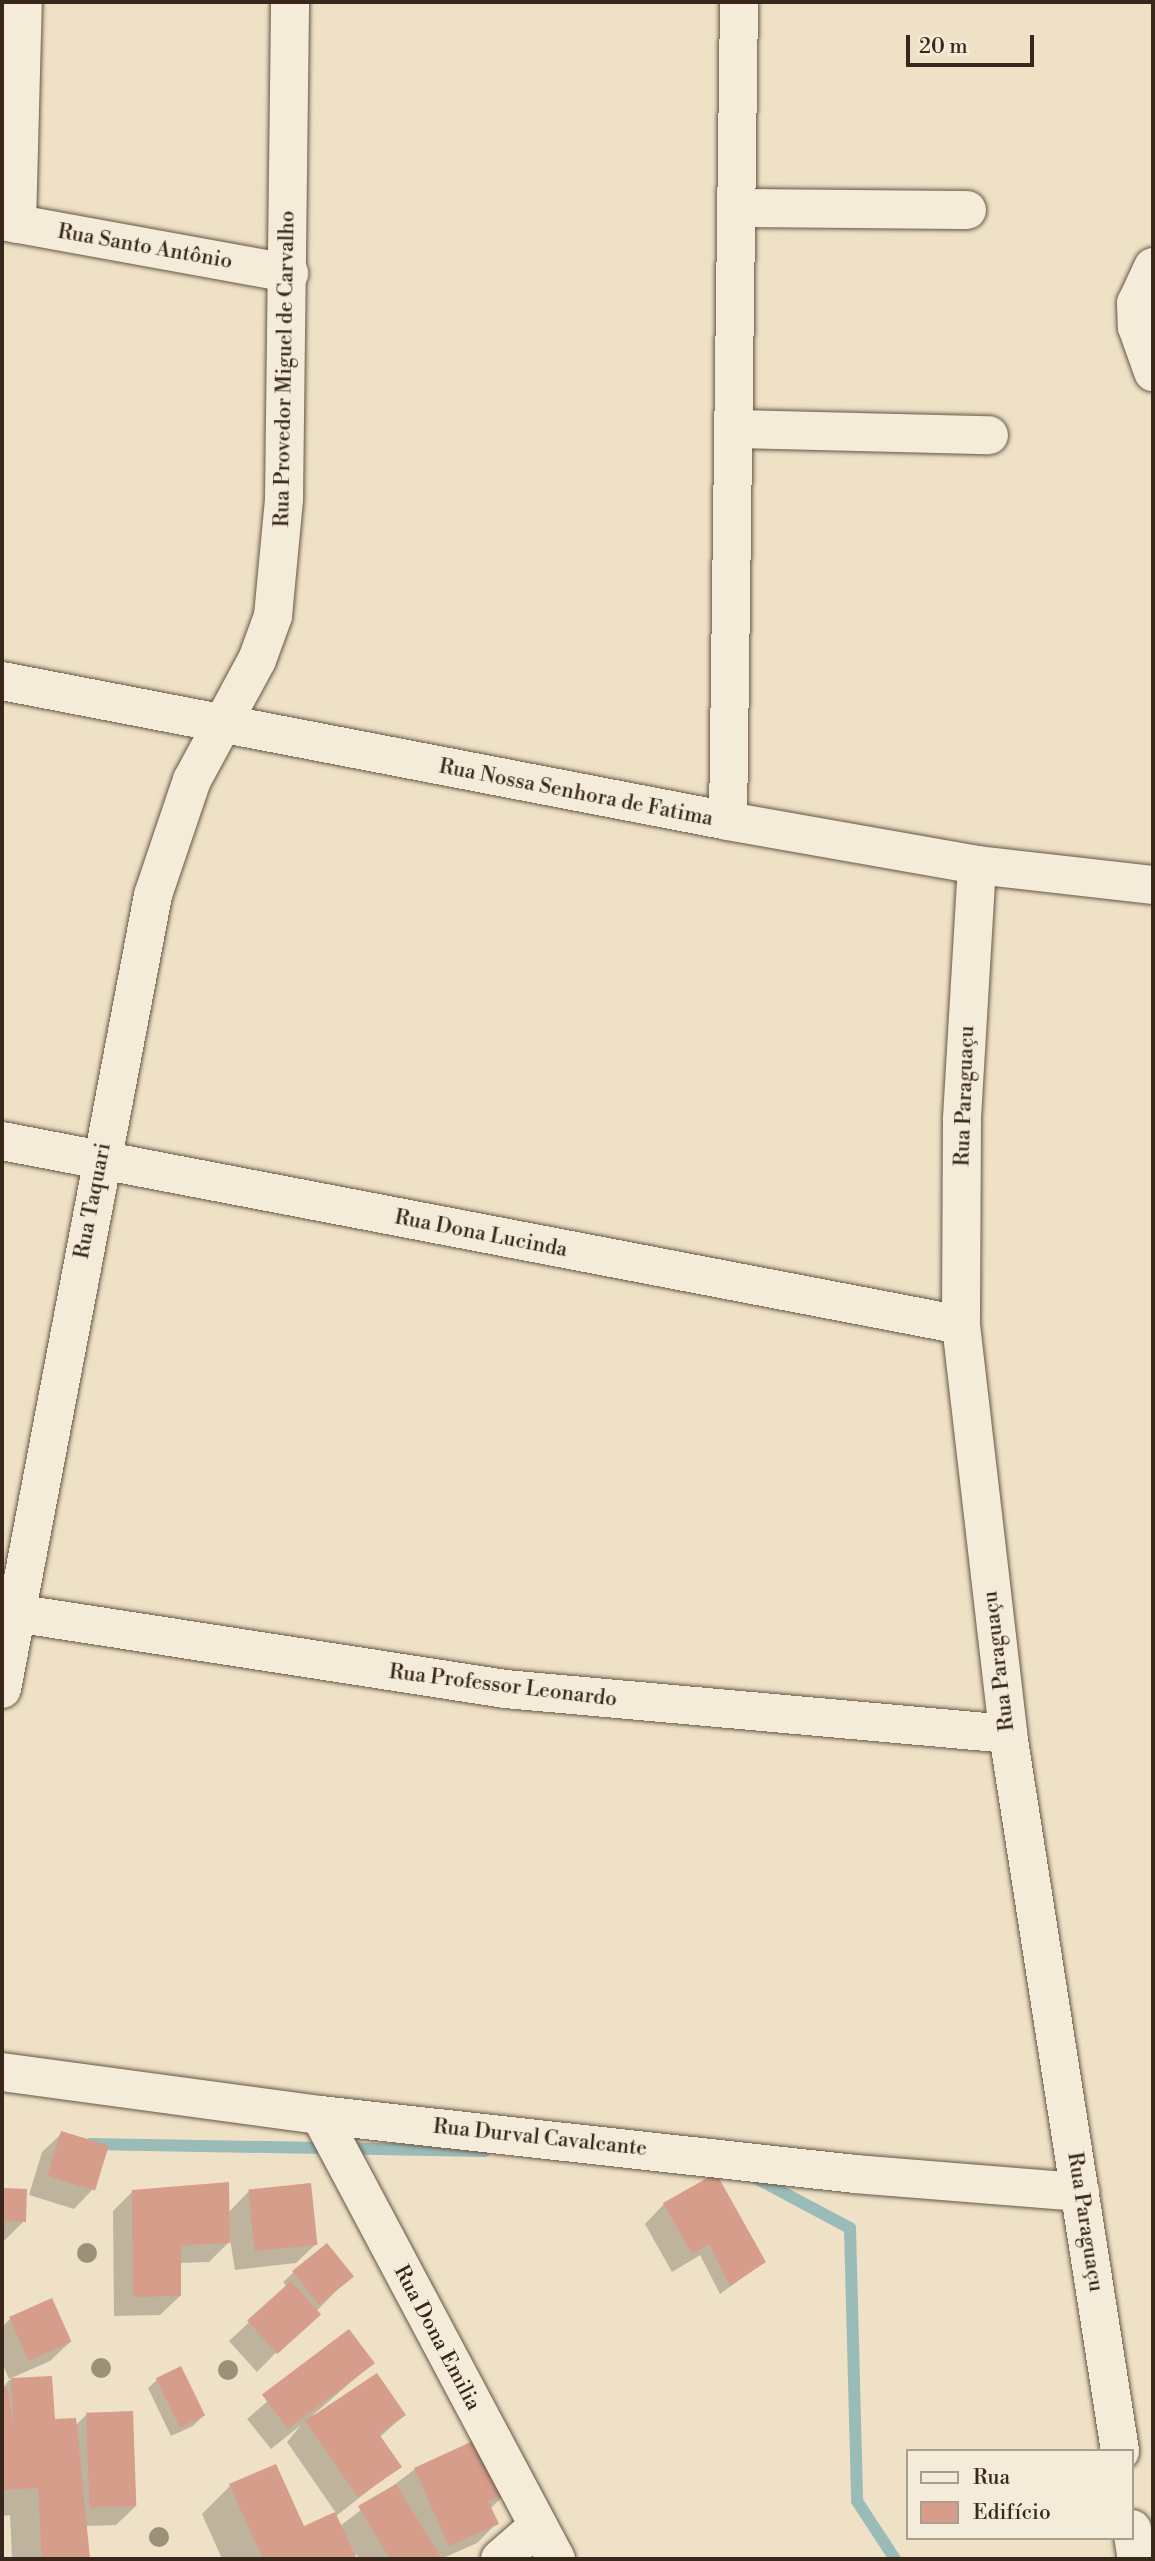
<!DOCTYPE html>
<html>
<head>
<meta charset="utf-8">
<style>
  body { margin:0 }
  #map { position:relative; width:1155px; height:2561px; overflow:hidden; background:#eee1c5; font-family:"Libre Bodoni",serif }
  div>[style] { position:absolute }
  .shadow>* { inset:0; background:#0003 }
  .stream>* { height:12px; margin:-6px; padding:0 6px; transform-origin:6px; border-radius:6px; background:#9abcb8 }
  .building>* { inset:0; background:#d69d8a; transform-origin:0 0 }
  .roads { filter:drop-shadow(0 0 2px #665646) drop-shadow(0 0 2px #665646) }
  .street>* { height:38px; margin:-19px; padding:0 19px; transform-origin:19px; border-radius:19px; background:#f4ecd9 }
  .trees>* { width:20px; height:20px; margin:-10px; border-radius:50%; background:#9d9078 }
  span { translate:-50% -50%; white-space:nowrap; text-align:center; line-height:1.15; -webkit-text-stroke:5px #f4ecd9; paint-order:stroke }
  .street-label { font-size:21px; color:#39271b }
  .frame { position:absolute; inset:0; border:4px solid #39271b; pointer-events:none }
  .legend { position:absolute; left:906px; top:2449px; width:228px; height:91px; box-sizing:border-box; background:#f4ecd9; border:2px solid #a99d8d; margin:0; padding:9px 12px; list-style:none; font-size:21px; color:#39271b }
  .legend li { display:flex; align-items:center; gap:14px; height:35px }
  .legend b { width:35px; border:2px solid #a99d8d }
  .scale { position:absolute; left:906px; top:35px; width:128px; height:32px; box-sizing:border-box; border:4px solid #39271b; border-top:0; padding-left:9px; font-size:21px; line-height:24px; white-space:nowrap; color:#39271b; -webkit-text-stroke:5px #f4ecd9; paint-order:stroke }
</style>
</head>
<body>
<div id="map">
  <div class="shadow">
    <div style="clip-path:polygon(62px 2133px,93px 2189px,74px 2209px,29px 2195px,42px 2152px)"></div>
    <div style="clip-path:polygon(2px 2190px,25px 2190px,24px 2221px,2px 2243px)"></div>
    <div style="clip-path:polygon(132px 2192px,228px 2213px,248px 2192px,316px 2244px,296px 2263px,235px 2270px,228px 2227px,228px 2243px,209px 2262px,179px 2263px,180px 2296px,160px 2315px,114px 2316px,113px 2211px)"></div>
    <div style="clip-path:polygon(664px 2204px,764px 2262px,720px 2294px,700px 2255px,672px 2272px,645px 2224px)"></div>
    <div style="clip-path:polygon(293px 2273px,342px 2285px,257px 2372px,229px 2341px,287px 2287px,283px 2282px)"></div>
    <div style="clip-path:polygon(10px 2319px,70px 2342px,50px 2361px,9px 2379px,2px 2363px,2px 2327px)"></div>
    <div style="clip-path:polygon(348px 2332px,373px 2363px,313px 2415px,404px 2415px,379px 2438px,399px 2467px,336px 2516px,340px 2526px,415px 2469px,485px 2437px,509px 2490px,490px 2509px,497px 2523px,477px 2543px,441px 2559px,359px 2559px,356px 2554px,355px 2559px,222px 2559px,202px 2514px,230px 2486px,303px 2528px,336px 2513px,287px 2442px,301px 2425px,271px 2449px,247px 2419px)"></div>
    <div style="clip-path:polygon(51px 2378px,53px 2421px,75px 2426px,86px 2415px,136px 2506px,116px 2525px,85px 2526px,86px 2559px,12px 2559px,10px 2515px,2px 2516px,2px 2389px,9px 2380px)"></div>
    <div style="clip-path:polygon(158px 2379px,203px 2416px,193px 2426px,171px 2436px,148px 2388px)"></div>
  </div>
  <div class="stream">
    <div style="left:90px;top:2144px;width:395px;rotate:1deg"></div>
    <div style="left:752px;top:2176px;width:111px;rotate:28deg"></div>
    <div style="left:850px;top:2228px;width:273px;rotate:88.5deg"></div>
    <div style="left:857px;top:2501px;width:69px;rotate:56.8deg"></div>
  </div>
  <div class="building">
    <div style="left:61px;top:2131px;width:50px;height:47px;rotate:17deg"></div>
    <div style="clip-path:polygon(716px 2173px,766px 2262px,730px 2286px,709px 2244px,692px 2254px,663px 2203px)"></div>
    <div style="clip-path:polygon(229px 2182px,230px 2243px,181px 2245px,181px 2296px,133px 2297px,132px 2190px)"></div>
    <div style="left:311px;top:2183px;width:62px;height:63px;rotate:84deg"></div>
    <div style="clip-path:polygon(2px 2188px,27px 2189px,26px 2222px,5px 2221px,4px 2242px)"></div>
    <div style="left:327px;top:2243px;width:43px;height:45px;rotate:51deg"></div>
    <div style="left:291px;top:2281px;width:45px;height:59px;rotate:48deg"></div>
    <div style="left:52px;top:2298px;width:48px;height:47px;rotate:66deg"></div>
    <div style="left:349px;top:2329px;width:43px;height:109px;rotate:53deg"></div>
    <div style="left:181px;top:2366px;width:55px;height:28px;rotate:64deg"></div>
    <div style="clip-path:polygon(377px 2373px,406px 2415px,379px 2434px,402px 2467px,358px 2497px,305px 2421px)"></div>
    <div style="clip-path:polygon(52px 2376px,55px 2419px,76px 2418px,90px 2558px,42px 2559px,38px 2488px,2px 2490px,2px 2387px,7px 2387px,14px 2427px,11px 2378px)"></div>
    <div style="left:133px;top:2411px;width:95px;height:47px;rotate:88deg"></div>
    <div style="clip-path:polygon(486px 2435px,511px 2490px,488px 2501px,499px 2524px,449px 2546px,414px 2468px)"></div>
    <div style="clip-path:polygon(276px 2464px,304px 2526px,335px 2512px,357px 2559px,263px 2559px,229px 2484px)"></div>
    <div style="clip-path:polygon(396px 2484px,442px 2559px,390px 2559px,358px 2506px)"></div>
  </div>
  <div class="roads">
    <div class="street">
      <div style="left:738px;top:208px;width:229px;rotate:0.5deg"></div>
      <div style="left:2px;top:221px;width:292px;rotate:10.3deg"></div>
      <div style="left:17px;top:224px;width:222px;rotate:-88.5deg"></div>
      <div style="left:1153px;top:267px;width:40px;rotate:115deg"></div>
      <div style="left:1136px;top:303px;width:24px;rotate:88deg"></div>
      <div style="left:1137px;top:327px;width:48px;rotate:70.4deg"></div>
      <div style="left:736px;top:429px;width:253px;rotate:1.4deg"></div>
      <div style="left:2px;top:681px;width:739px;rotate:10.91deg"></div>
      <div style="left:728px;top:821px;width:253px;rotate:10deg"></div>
      <div style="left:977px;top:865px;width:177px;rotate:6.5deg"></div>
      <div style="left:728px;top:821px;width:819px;rotate:-89.23deg"></div>
      <div style="left:977px;top:865px;width:256px;rotate:93.4deg"></div>
      <div style="left:962px;top:1121px;width:204px;rotate:90.3deg"></div>
      <div style="left:961px;top:1325px;width:412px;rotate:83.4deg"></div>
      <div style="left:1008px;top:1734px;width:726px;rotate:81.12deg"></div>
      <div style="left:2px;top:1141px;width:976px;rotate:10.86deg"></div>
      <div style="left:2px;top:1611px;width:509px;rotate:8.81deg"></div>
      <div style="left:505px;top:1689px;width:505px;rotate:5.11deg"></div>
      <div style="left:2px;top:1689px;width:808px;rotate:-79.23deg"></div>
      <div style="left:153px;top:895px;width:121px;rotate:-71.3deg"></div>
      <div style="left:192px;top:780px;width:136px;rotate:-61.6deg"></div>
      <div style="left:257px;top:660px;width:47px;rotate:-70deg"></div>
      <div style="left:273px;top:616px;width:118px;rotate:-84.6deg"></div>
      <div style="left:284px;top:499px;width:497px;rotate:-89.3deg"></div>
      <div style="left:2px;top:2072px;width:321px;rotate:7.7deg"></div>
      <div style="left:320px;top:2115px;width:538px;rotate:6.29deg"></div>
      <div style="left:855px;top:2174px;width:226px;rotate:4.6deg"></div>
      <div style="left:320px;top:2115px;width:503px;rotate:62.01deg"></div>
      <div style="left:1132px;top:2529px;width:30px;rotate:81deg"></div>
      <div style="left:500px;top:2559px;width:49px;rotate:-40.9deg"></div>
    </div>
  </div>
  <div class="trees">
    <div style="left:87px;top:2253px"></div>
    <div style="left:101px;top:2368px"></div>
    <div style="left:228px;top:2370px"></div>
    <div style="left:159px;top:2537px"></div>
  </div>
  <div class="street-label">
    <span style="left:145px;top:247px;rotate:10deg">Rua Santo Antônio</span>
    <span style="left:285px;top:369px;rotate:-89deg">Rua Provedor Miguel de Carvalho</span>
    <span style="left:576px;top:793px;rotate:11deg">Rua Nossa Senhora de Fatima</span>
    <span style="left:965px;top:1096px;rotate:-88deg">Rua Paraguaçu</span>
    <span style="left:93px;top:1201px;rotate:-79deg">Rua Taquari</span>
    <span style="left:481px;top:1234px;rotate:11deg">Rua Dona Lucinda</span>
    <span style="left:999px;top:1661px;rotate:-97deg">Rua Paraguaçu</span>
    <span style="left:503px;top:1686px;rotate:7deg">Rua Professor Leonardo</span>
    <span style="left:540px;top:2138px;rotate:6deg">Rua Durval Cavalcante</span>
    <span style="left:1085px;top:2222px;rotate:81deg">Rua Paraguaçu</span>
    <span style="left:437px;top:2338px;rotate:62deg">Rua Dona Emilia</span>
  </div>
  <div class="frame"></div>
  <ul class="legend">
  <li><b style="height:9px;background:#f4ecd9"></b>Rua</li>
  <li><b style="height:19px;background:#d69d8a"></b>Edifício</li>
  </ul>
  <div class="scale">20 m</div>
</div>
</body>
</html>
